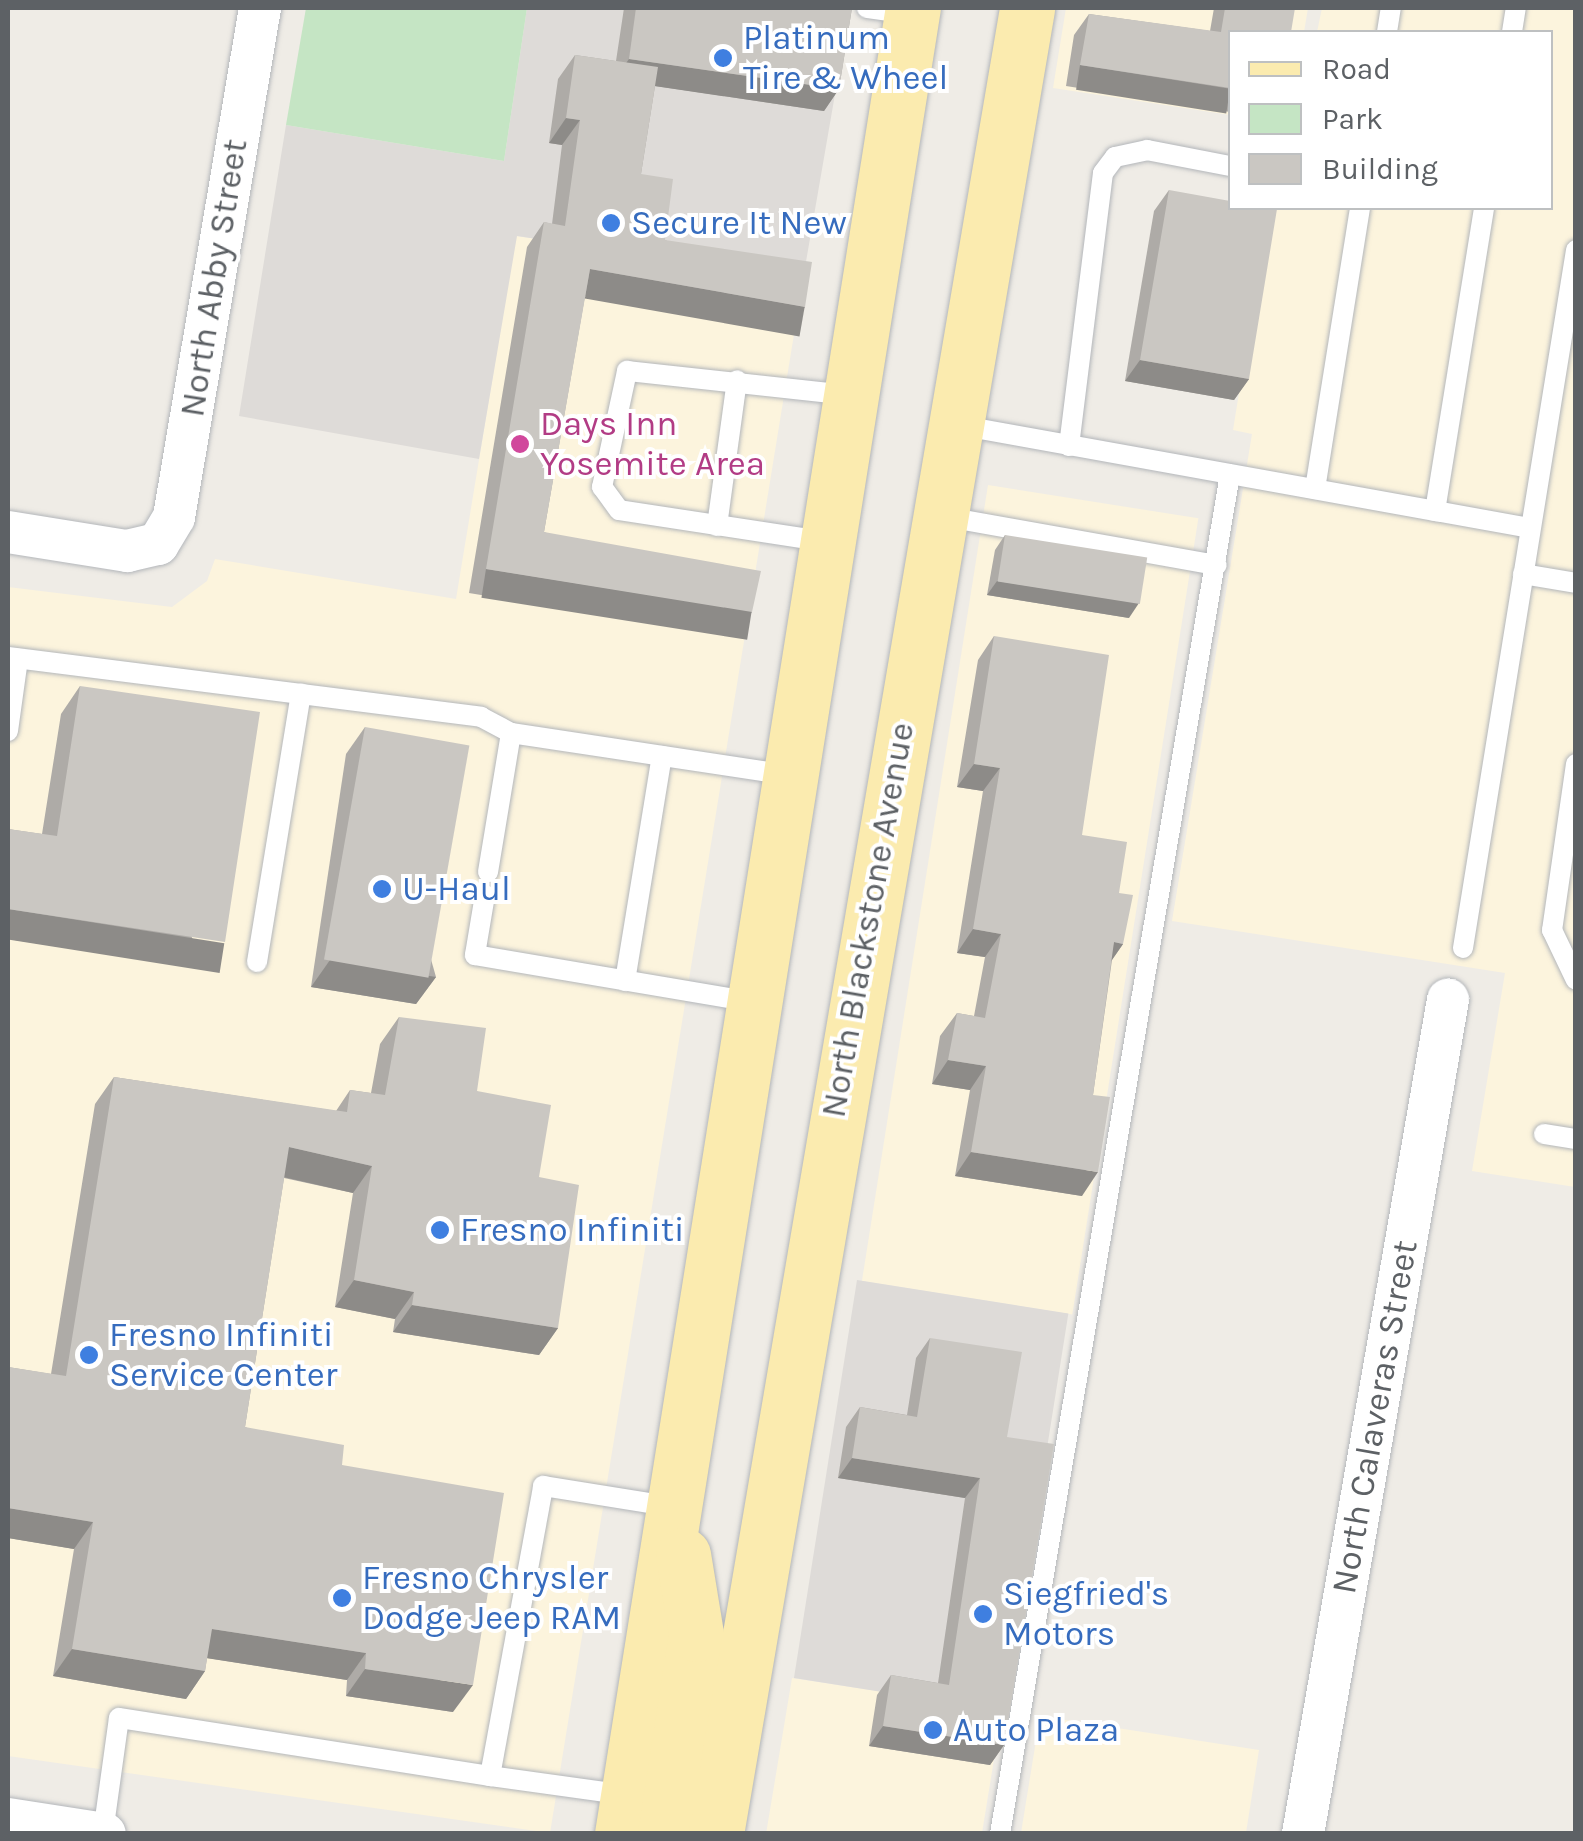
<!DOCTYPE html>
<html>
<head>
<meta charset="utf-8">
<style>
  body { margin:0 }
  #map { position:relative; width:1583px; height:1841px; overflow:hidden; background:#efece6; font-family:Karla,sans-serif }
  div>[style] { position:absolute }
  .commercial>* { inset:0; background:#fcf4dd; transform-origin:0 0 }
  .industrial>* { inset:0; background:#dedbd8; transform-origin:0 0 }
  .green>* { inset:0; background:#c5e5c4 }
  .roads { filter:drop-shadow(0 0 2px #b3b6ba) drop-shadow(0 0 2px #b3b6ba) }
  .lane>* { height:20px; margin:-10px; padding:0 10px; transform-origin:10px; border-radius:10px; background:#fff }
  .street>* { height:42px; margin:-21px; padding:0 21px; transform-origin:21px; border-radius:21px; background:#fff }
  .primary>* { height:55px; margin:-27.5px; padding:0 27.5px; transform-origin:27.5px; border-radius:27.5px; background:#fbebaf }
  .wall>* { inset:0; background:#aeaba7 }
  .shaded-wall>* { inset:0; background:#8d8b88; transform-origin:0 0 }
  .building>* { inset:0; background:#cac7c2; transform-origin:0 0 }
  .dots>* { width:28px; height:28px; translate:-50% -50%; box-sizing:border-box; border:5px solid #fff; border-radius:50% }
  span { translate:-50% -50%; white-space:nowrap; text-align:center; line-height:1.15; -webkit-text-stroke:8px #fff; paint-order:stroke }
  .shop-label { font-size:35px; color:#366cbe }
  .left { translate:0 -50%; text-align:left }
  .street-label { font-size:35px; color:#5d6165 }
  .hotel-label { font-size:35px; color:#b23c85 }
  .frame { position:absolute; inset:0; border:10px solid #5d6165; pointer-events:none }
  .legend { position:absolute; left:1228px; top:30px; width:325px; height:180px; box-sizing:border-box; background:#fff; border:2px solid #bec0c1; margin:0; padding:12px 18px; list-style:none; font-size:30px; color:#5d6165 }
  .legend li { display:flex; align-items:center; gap:20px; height:50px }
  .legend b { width:50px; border:2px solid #bec0c1 }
</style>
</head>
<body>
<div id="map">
  <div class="commercial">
    <div style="clip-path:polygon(1066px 8px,1308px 8px,1304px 32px,1230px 32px,1230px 115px,1053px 88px)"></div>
    <div style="clip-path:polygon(1322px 8px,1575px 8px,1575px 1187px,1472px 1171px,1505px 973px,1172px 921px,1252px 434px,1233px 430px,1269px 208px,1550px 208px,1550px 32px,1317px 32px)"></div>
    <div style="clip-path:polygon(516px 236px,803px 279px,550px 1833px,8px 1756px,8px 587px,172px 607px,207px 581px,215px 559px,456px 599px)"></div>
    <div style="left:988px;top:485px;width:213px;height:806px;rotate:9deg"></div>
    <div style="clip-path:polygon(792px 1678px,1002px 1710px,982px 1833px,766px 1834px)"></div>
    <div style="clip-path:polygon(1040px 1716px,1259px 1750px,1246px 1833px,1021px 1833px)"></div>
  </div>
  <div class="industrial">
    <div style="clip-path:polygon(527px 8px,733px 8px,847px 25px,803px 279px,517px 236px,479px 459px,239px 416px,286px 125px,504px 161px)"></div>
    <div style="left:857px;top:1280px;width:214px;height:403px;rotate:9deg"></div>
  </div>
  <div class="green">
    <div style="clip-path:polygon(306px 8px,527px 8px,504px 161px,286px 125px)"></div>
  </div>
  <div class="roads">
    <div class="lane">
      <div style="left:867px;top:8px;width:43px;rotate:7.9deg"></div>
      <div style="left:1387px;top:32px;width:24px;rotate:-81deg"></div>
      <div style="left:1512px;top:32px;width:24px;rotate:-81deg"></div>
      <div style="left:958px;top:425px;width:581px;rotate:10.21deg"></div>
      <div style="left:1069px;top:446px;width:275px;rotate:-82.9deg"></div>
      <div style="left:1103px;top:173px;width:20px;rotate:-53deg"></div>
      <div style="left:1115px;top:157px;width:33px;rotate:-12deg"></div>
      <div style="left:1147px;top:150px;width:85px;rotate:10.9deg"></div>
      <div style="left:1315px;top:489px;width:285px;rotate:-80.9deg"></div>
      <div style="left:1435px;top:511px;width:307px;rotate:-80.8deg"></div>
      <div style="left:941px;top:516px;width:280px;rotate:10.1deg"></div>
      <div style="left:717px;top:526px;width:147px;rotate:-82.2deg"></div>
      <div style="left:828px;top:542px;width:211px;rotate:-171.3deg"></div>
      <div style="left:619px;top:510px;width:29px;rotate:-126deg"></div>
      <div style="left:602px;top:487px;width:119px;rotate:-77.8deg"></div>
      <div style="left:627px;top:371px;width:223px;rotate:6.2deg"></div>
      <div style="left:1523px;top:574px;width:54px;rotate:9.6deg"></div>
      <div style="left:8px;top:657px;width:477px;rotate:7.2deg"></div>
      <div style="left:481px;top:717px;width:34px;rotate:28deg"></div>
      <div style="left:8px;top:731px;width:73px;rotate:-82.1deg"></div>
      <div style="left:1576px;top:764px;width:168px;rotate:98.2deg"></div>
      <div style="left:1552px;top:930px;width:55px;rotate:64.4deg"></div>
      <div style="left:488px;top:872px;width:141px;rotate:-80.6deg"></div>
      <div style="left:511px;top:733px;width:280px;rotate:8.6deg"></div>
      <div style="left:485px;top:895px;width:61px;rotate:99.5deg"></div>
      <div style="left:475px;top:955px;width:281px;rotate:9.6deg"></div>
      <div style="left:1463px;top:948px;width:707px;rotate:-80.8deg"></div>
      <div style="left:257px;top:962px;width:272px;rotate:-80.7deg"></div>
      <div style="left:625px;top:981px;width:228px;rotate:-80.7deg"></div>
      <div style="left:1544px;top:1134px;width:32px;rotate:9deg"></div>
      <div style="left:490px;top:1776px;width:138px;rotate:7.9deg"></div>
      <div style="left:103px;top:1833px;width:116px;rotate:-82.1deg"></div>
      <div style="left:119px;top:1718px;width:376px;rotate:8.9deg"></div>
      <div style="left:490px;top:1776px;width:295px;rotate:-79.6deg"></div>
      <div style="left:543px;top:1486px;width:133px;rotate:9.1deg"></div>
      <div style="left:1000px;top:1834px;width:1379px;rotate:-80.4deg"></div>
    </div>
    <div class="street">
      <div style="left:8px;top:532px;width:121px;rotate:9.1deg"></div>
      <div style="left:127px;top:551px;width:32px;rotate:-13deg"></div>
      <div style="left:158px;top:544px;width:31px;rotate:-59deg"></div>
      <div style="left:174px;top:517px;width:516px;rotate:-80.41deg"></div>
      <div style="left:8px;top:1819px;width:98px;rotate:8.8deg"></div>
      <div style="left:1303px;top:1834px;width:847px;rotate:-80.14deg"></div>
    </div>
    <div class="primary">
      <div style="left:622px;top:1834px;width:1849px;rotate:-80.95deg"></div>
      <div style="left:665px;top:1834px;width:202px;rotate:-81.2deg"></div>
      <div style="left:696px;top:1634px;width:80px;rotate:-99.3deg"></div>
      <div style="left:716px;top:1834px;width:1852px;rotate:-80.33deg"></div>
    </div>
  </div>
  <div class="wall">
    <div style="clip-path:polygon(624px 8px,852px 8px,839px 89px,824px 111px,655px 86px,641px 174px,665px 240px,805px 307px,787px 332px,585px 296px,544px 532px,752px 612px,734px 637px,469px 593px,527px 247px,544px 222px,552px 224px,562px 145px,549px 143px,558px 79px,575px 55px,616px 61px)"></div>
    <div style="clip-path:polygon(1214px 8px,1295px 8px,1230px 32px,1230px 112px,1066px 86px,1074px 35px,1089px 14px,1210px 31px)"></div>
    <div style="clip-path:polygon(1169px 190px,1249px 379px,1234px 400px,1125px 381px,1154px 211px)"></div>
    <div style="clip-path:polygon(1005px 535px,1129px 618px,987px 595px,995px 550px)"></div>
    <div style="clip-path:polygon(994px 636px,1082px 835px,1119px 893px,1123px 944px,1112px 960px,1093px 1095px,1082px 1196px,955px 1176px,970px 1090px,932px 1084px,940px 1036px,957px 1013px,974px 1016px,985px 957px,957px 953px,983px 791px,957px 787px,978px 660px)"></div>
    <div style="clip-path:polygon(80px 686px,206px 969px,8px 939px,8px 829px,42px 834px,61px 714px)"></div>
    <div style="clip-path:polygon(365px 727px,436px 977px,416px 1004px,311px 987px,346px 754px)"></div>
    <div style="clip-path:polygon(399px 1017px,477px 1091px,539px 1177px,558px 1328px,539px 1355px,393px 1332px,395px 1319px,335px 1307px,353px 1193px,284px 1178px,245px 1427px,342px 1465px,453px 1712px,346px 1696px,347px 1680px,207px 1658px,205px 1671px,186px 1699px,53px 1676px,74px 1549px,8px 1538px,8px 1367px,51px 1374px,95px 1104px,114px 1077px,336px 1111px,350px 1090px,371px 1093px,380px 1044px)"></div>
    <div style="clip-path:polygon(930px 1338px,1007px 1437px,1004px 1745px,990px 1765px,869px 1746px,877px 1695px,891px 1675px,938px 1683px,965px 1498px,838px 1478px,846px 1427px,860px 1407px,907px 1415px,916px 1358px)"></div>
  </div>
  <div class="shaded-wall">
    <div style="clip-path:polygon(629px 59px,839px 89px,824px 111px,614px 80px)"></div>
    <div style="left:1080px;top:65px;width:152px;height:25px;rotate:9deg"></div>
    <div style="clip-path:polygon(566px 118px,580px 120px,562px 145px,549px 143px)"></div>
    <div style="left:590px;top:269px;width:218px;height:30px;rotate:10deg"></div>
    <div style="clip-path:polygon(1140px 360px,1249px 379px,1234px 400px,1125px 381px)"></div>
    <div style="left:486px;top:569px;width:269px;height:29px;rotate:9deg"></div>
    <div style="clip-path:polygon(997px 581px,1139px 603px,1129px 618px,987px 595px)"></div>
    <div style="clip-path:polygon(974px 764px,1000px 768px,983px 791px,957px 787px)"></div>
    <div style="left:8px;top:909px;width:219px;height:30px;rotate:9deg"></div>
    <div style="clip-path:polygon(973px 929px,1001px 934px,985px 957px,957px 953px)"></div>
    <div style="clip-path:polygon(1114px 942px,1123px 944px,1107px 967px)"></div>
    <div style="clip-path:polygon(330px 960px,436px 977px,416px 1004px,311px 987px)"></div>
    <div style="clip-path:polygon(948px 1060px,986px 1066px,970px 1090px,932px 1084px)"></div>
    <div style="clip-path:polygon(289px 1147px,372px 1166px,353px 1193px,270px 1174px)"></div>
    <div style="clip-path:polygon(971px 1152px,1098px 1172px,1082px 1196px,955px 1176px)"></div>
    <div style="clip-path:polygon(354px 1280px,414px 1292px,395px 1319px,335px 1307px)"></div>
    <div style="clip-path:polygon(412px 1305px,558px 1328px,539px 1355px,393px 1332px)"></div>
    <div style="clip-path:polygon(852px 1458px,980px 1478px,965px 1498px,838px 1478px)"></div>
    <div style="clip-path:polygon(8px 1508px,93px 1522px,74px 1549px,8px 1538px)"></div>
    <div style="clip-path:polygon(212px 1629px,366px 1653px,347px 1680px,193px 1656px)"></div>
    <div style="clip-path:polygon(72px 1649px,205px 1671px,186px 1699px,53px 1676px)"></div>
    <div style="clip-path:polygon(365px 1669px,473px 1685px,453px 1712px,346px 1696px)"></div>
    <div style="clip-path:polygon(883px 1726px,1004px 1745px,990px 1765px,869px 1746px)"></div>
  </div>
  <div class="building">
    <div style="clip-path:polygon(636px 8px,852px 8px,839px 89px,629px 59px)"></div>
    <div style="clip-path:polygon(1225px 8px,1295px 8px,1291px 32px,1230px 32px,1230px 88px,1080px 65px,1089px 14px,1221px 32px)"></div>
    <div style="clip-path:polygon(575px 55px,658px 67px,641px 174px,673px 179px,665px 240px,812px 262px,805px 307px,590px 269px,544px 532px,761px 571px,752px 612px,486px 569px,544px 222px,565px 226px,580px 120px,566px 118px)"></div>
    <div style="clip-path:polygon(1169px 190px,1230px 201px,1230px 208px,1277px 209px,1249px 379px,1140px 360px)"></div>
    <div style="left:1005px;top:535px;width:144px;height:47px;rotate:9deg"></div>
    <div style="clip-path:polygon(994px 636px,1109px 655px,1082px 835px,1127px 842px,1119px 893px,1133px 895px,1123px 944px,1114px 942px,1093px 1095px,1110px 1097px,1098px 1172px,971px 1152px,986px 1066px,948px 1060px,957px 1013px,985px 1018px,1001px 934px,973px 929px,1000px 768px,974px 764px)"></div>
    <div style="clip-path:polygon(80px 686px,260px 712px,225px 942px,8px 909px,8px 829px,57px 836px)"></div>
    <div style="left:365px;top:727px;width:106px;height:236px;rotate:10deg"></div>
    <div style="clip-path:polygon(399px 1017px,486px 1028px,477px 1091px,551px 1105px,539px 1177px,579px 1185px,558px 1328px,412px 1305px,414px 1292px,354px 1280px,372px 1166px,289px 1147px,245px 1427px,344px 1445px,342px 1465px,504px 1493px,473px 1685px,365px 1669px,366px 1653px,212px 1629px,205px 1671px,72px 1649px,93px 1522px,8px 1508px,8px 1367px,66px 1376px,114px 1077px,347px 1112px,350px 1090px,385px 1095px)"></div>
    <div style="clip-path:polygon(930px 1338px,1022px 1352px,1007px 1437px,1054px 1444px,1004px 1745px,883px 1726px,891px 1675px,949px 1685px,980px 1478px,852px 1458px,860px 1407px,917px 1417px)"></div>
  </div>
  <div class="dots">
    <div style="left:723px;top:58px;background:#3f7fe0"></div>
    <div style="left:611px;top:223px;background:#3f7fe0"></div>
    <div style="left:520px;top:444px;background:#d1479c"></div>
    <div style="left:382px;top:889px;background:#3f7fe0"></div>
    <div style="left:440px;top:1230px;background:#3f7fe0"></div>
    <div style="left:89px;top:1355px;background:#3f7fe0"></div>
    <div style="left:342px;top:1598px;background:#3f7fe0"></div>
    <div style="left:983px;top:1614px;background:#3f7fe0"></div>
    <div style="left:933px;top:1730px;background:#3f7fe0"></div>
  </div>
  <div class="shop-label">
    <span class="left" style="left:743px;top:58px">Platinum<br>Tire &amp; Wheel</span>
    <span class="left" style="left:631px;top:223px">Secure It New</span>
    <span class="left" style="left:402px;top:889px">U-Haul</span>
    <span class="left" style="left:460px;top:1230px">Fresno Infiniti</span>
    <span class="left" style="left:109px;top:1355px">Fresno Infiniti<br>Service Center</span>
    <span class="left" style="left:362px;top:1598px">Fresno Chrysler<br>Dodge Jeep RAM</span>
    <span class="left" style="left:1003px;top:1614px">Siegfried's<br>Motors</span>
    <span class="left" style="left:953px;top:1730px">Auto Plaza</span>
  </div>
  <div class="street-label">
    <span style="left:214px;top:278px;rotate:-81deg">North Abby Street</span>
    <span style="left:868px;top:920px;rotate:-80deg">North Blackstone Avenue</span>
    <span style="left:1375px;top:1417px;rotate:-80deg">North Calaveras Street</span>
  </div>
  <div class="hotel-label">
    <span class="left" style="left:540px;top:444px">Days Inn<br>Yosemite Area</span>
  </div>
  <div class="frame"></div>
  <ul class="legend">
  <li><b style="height:12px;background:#fbebaf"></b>Road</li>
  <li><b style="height:28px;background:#c5e5c4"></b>Park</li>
  <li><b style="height:28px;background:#cac7c2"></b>Building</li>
  </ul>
</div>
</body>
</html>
